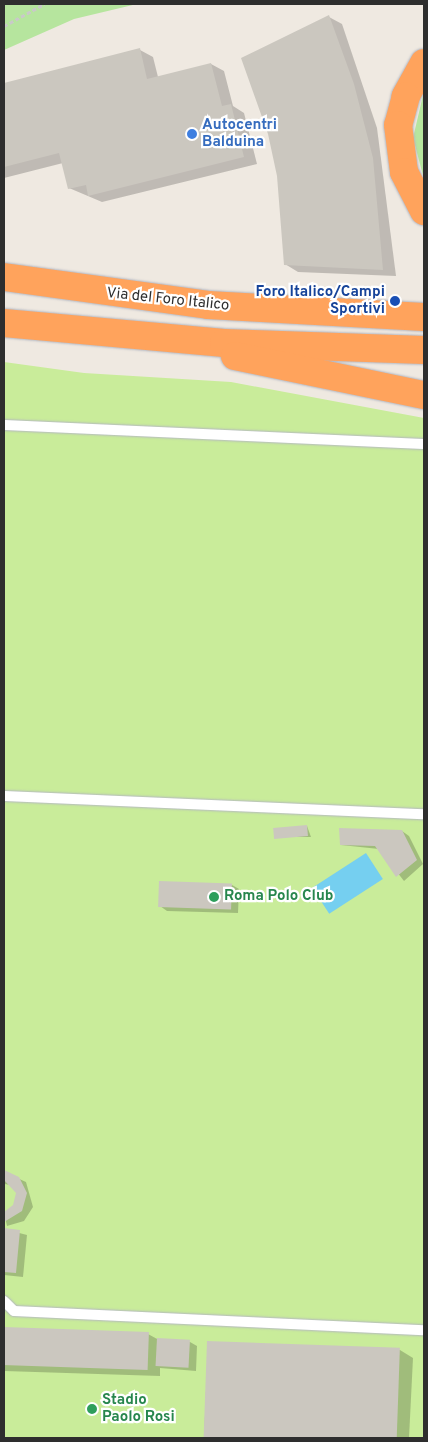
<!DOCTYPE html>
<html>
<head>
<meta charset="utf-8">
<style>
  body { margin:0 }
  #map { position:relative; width:428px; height:1442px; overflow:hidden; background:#efe9e1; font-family:Overpass,sans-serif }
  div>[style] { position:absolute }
  .green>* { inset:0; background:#b6e59e }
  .pitch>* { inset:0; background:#c9ec9a }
  .water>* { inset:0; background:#75cff0; transform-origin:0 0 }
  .shadow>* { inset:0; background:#0003 }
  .building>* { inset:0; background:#cbc7bf; transform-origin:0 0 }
  .path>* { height:3px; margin-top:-1.5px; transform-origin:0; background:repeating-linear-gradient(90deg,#c9c9c9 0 4px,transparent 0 6.5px) }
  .roads { filter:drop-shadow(0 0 1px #b4b7c1) drop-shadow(0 0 1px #b4b7c1) }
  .lane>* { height:10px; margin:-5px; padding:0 5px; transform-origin:5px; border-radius:5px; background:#fff }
  .highway>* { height:28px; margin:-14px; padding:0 14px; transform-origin:14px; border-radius:14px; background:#ffa35c }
  .dots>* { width:14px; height:14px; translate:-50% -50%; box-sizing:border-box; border:2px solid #fff; border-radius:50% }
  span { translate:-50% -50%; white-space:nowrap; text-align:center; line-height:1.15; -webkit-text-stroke:4.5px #fff; paint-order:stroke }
  .shop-label { font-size:15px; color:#366cbe; font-weight:700 }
  .left { translate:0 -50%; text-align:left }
  .transit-label { font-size:15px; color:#164399; font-weight:700 }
  .right { translate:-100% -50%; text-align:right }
  .street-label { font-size:15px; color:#2e2e2e }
  .leisure-label { font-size:15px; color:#27864d; font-weight:700 }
  .frame { position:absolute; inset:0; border:5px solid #2e2e2e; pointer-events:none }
</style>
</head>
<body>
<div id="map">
  <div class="green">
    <div style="clip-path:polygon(4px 4px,137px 4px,74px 19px,4px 50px)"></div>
    <div style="clip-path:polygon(424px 91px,424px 179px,413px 138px)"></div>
  </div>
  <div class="pitch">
    <div style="clip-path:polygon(4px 362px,84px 373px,231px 382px,424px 418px,424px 1438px,4px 1438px)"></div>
  </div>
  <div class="water">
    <div style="left:366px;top:853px;width:31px;height:64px;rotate:57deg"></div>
  </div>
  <div class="shadow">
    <div style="clip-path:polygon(329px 17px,342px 24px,377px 128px,396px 276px,298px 272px,285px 264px,278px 175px)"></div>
    <div style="clip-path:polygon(140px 50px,153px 57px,158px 77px,211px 64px,224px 71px,233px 106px,244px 113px,257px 164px,102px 202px,69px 188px,63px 163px,4px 178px,4px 84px)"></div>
    <div style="clip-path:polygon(307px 826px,311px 837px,275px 837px)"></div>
    <div style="clip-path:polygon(402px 831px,409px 836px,423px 864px,404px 881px,379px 849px,341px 845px)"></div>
    <div style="clip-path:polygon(232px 885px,239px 889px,238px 913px,167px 911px,160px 906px)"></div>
    <div style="clip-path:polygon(4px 1172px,26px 1182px,33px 1207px,24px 1221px,7px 1226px,4px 1213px,14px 1206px,17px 1193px,12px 1185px,4px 1184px)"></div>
    <div style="clip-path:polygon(4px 1229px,27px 1235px,23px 1277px,4px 1275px)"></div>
    <div style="clip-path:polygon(4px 1329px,148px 1334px,159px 1340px,190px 1342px,197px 1346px,196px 1371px,160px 1368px,160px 1376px,4px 1371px)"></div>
    <div style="clip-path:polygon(208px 1343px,400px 1350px,413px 1358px,409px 1438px,204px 1438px)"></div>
  </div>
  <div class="building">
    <div style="clip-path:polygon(329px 15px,354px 84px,373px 158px,383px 270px,284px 265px,277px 176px,268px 134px,241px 58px)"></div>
    <div style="clip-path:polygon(140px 48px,147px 79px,211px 63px,222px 106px,231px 104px,244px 157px,88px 196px,86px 185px,68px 189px,59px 153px,4px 167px,4px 83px)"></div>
    <div style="left:307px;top:825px;width:11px;height:34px;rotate:85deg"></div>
    <div style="clip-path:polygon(339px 828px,402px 830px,417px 860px,396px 877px,375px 846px,340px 845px)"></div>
    <div style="left:159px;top:881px;width:73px;height:26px;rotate:2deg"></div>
    <div style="clip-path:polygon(4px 1170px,19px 1177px,27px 1193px,22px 1211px,4px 1222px,4px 1212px,13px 1205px,16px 1193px,4px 1180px)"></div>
    <div style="clip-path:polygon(4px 1228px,20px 1230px,16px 1273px,4px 1272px)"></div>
    <div style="left:4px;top:1327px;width:145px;height:38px;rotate:2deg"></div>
    <div style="left:157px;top:1338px;width:33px;height:28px;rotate:3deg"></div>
    <div style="left:207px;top:1341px;width:193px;height:97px;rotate:2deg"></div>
  </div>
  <div class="path">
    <div style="left:4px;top:26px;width:46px;rotate:-28.8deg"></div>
  </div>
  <div class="roads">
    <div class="lane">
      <div style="left:4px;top:425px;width:420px;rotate:2.6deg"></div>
      <div style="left:4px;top:796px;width:420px;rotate:2.5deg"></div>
      <div style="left:4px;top:1301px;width:14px;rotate:45deg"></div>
      <div style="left:14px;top:1311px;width:410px;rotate:2.7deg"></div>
    </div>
    <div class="highway">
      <div style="left:424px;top:63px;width:38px;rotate:119deg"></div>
      <div style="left:406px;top:96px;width:30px;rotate:105deg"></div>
      <div style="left:398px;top:125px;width:47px;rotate:82.7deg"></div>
      <div style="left:404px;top:172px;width:44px;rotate:62.9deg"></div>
      <div style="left:4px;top:277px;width:206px;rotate:7.8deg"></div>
      <div style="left:208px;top:305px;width:216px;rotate:3.2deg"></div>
      <div style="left:4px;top:323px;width:221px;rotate:5.2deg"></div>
      <div style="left:224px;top:343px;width:200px;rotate:2deg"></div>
      <div style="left:235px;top:356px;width:193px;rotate:11.7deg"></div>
    </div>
  </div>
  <div class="dots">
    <div style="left:192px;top:134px;background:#3f7fe0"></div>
    <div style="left:395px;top:301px;background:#1a4fb4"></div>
    <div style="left:214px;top:897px;background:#2e9e5b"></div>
    <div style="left:92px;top:1409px;background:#2e9e5b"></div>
  </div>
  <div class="shop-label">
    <span class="left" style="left:202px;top:134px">Autocentri<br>Balduina</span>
  </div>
  <div class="transit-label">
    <span class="right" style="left:385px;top:301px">Foro Italico/Campi<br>Sportivi</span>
  </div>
  <div class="street-label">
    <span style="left:168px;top:300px;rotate:6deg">Via del Foro Italico</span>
  </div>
  <div class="leisure-label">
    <span class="left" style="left:224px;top:897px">Roma Polo Club</span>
    <span class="left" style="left:102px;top:1409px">Stadio<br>Paolo Rosi</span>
  </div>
  <div class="frame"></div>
</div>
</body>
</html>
